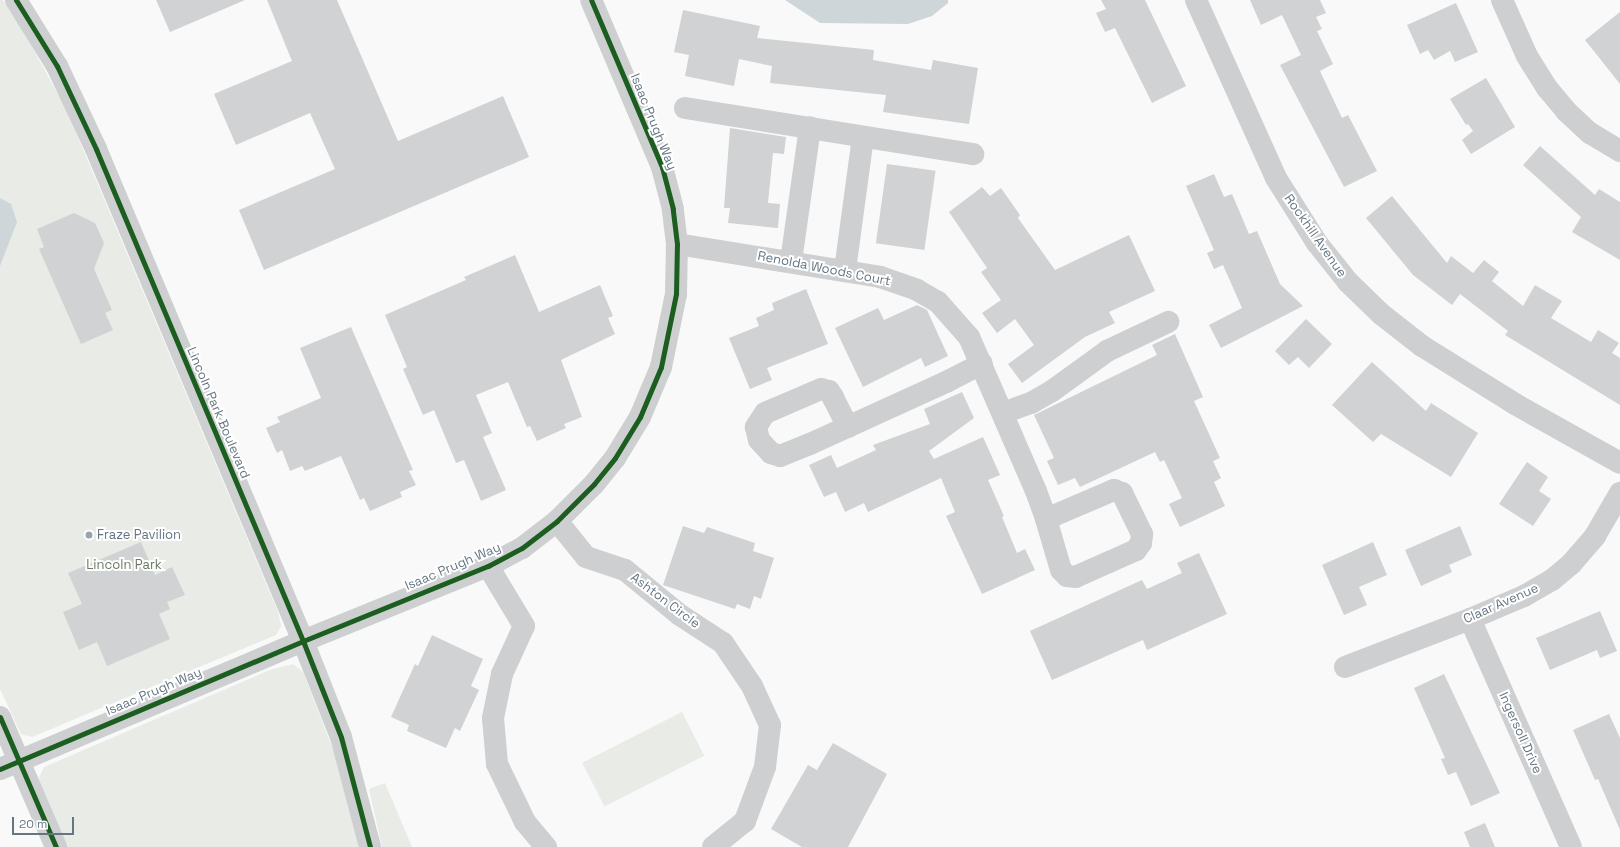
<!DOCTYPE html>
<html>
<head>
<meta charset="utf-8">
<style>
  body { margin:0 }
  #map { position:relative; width:1620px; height:847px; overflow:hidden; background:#f9f9f9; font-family:"Space Grotesk",sans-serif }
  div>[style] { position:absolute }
  .green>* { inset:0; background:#e8ebe6; transform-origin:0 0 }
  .water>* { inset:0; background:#ced6d9 }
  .building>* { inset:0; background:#d0d2d3; transform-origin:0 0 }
  .street>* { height:22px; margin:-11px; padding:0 11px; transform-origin:11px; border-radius:11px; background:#cecfd0 }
  .cycleway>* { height:5px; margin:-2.5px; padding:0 2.5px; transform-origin:2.5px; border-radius:2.5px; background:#1b5e20 }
  .dots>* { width:11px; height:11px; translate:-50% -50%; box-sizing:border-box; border:2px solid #fff; border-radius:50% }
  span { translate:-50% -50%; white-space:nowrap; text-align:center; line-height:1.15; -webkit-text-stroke:4px #fff; paint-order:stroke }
  .street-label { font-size:13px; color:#657683 }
  .poi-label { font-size:13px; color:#657683 }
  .left { translate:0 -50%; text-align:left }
  .park-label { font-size:13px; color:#687a64 }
  .scale { position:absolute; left:12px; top:817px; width:62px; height:18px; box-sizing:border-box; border:2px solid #657683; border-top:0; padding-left:5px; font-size:12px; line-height:14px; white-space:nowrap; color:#657683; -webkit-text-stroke:3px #fff; paint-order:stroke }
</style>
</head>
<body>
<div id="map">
  <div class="green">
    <div style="clip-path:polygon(0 0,3px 0,21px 27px,66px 109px,278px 612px,281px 626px,276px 635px,32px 737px,21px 734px,0 689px)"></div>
    <div style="clip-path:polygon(293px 664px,303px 672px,336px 757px,359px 847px,65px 847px,41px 788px,39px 778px,44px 767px,270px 670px)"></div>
    <div style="left:682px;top:712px;width:49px;height:112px;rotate:63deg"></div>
    <div style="clip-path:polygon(385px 783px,412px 847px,382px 847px,369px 789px)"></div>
  </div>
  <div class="water">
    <div style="clip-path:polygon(785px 0,948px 0,948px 3px,932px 16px,908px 24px,820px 23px)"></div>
    <div style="clip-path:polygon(0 198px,11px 204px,17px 222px,0 266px)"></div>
  </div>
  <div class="building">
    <div style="clip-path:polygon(156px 0,245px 0,170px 32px)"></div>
    <div style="clip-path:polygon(267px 0,337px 0,398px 141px,503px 96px,529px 157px,264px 270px,239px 210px,335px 169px,310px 113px,236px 145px,214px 94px,292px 61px)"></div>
    <div style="clip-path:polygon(1101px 0,1145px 0,1186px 86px,1152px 103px,1115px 28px,1105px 32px,1096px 13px,1106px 9px)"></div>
    <div style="clip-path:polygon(1250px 0,1320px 0,1326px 13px,1316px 17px,1322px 29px,1317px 31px,1333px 64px,1320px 71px,1342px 118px,1348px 115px,1377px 171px,1344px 187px,1280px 65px,1301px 55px,1282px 15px,1261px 25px)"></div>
    <div style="clip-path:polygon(1456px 3px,1478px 52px,1455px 62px,1450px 51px,1434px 60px,1428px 50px,1420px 54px,1407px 25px)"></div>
    <div style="clip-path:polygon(683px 10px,760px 26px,757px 38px,874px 50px,873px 60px,931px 70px,933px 60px,978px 68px,969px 124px,883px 112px,886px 95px,770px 83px,772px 66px,739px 59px,734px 86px,685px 76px,689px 55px,674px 52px)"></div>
    <div style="clip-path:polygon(1620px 12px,1620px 84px,1585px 40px)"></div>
    <div style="clip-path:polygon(1486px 78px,1515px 127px,1471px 154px,1462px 140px,1473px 131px,1468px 124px,1466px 125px,1450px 99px)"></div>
    <div style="clip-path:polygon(730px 128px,786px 137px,784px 154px,773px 153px,768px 203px,780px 204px,778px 228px,728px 223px,730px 208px,724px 208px)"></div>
    <div style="clip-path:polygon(1540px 146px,1595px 195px,1599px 189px,1620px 202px,1620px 260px,1572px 232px,1581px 217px,1523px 165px)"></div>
    <div style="left:887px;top:164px;width:49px;height:80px;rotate:8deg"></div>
    <div style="clip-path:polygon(1214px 174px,1224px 197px,1232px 194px,1249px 234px,1257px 231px,1280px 284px,1303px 306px,1221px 348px,1209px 325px,1242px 308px,1223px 265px,1214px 269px,1207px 253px,1214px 250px,1186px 186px)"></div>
    <div style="clip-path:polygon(982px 187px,990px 196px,1001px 188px,1020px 215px,1018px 218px,1055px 270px,1129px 235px,1155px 291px,1109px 312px,1115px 323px,1085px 337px,1022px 383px,1008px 364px,1034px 345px,1015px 319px,997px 333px,982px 313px,1001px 300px,981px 272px,987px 268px,949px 212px)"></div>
    <div style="clip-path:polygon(1392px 196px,1447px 263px,1451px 256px,1473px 273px,1484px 260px,1499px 272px,1492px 281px,1523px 306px,1535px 285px,1562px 301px,1551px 318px,1591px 342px,1598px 330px,1619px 343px,1612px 353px,1620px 358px,1620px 405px,1505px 335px,1508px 331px,1460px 294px,1452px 305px,1413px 275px,1366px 218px)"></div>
    <div style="clip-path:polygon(74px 213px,95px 223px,104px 243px,94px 269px,112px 310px,105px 313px,113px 330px,81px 344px,39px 249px,44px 247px,37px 229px)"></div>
    <div style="clip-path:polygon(515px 255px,539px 312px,600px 285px,613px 316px,608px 318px,615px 334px,561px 360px,582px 417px,564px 424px,566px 428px,537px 441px,530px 426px,527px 427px,508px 382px,476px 395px,492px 433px,483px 437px,506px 490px,481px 501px,464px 460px,456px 463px,434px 410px,423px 415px,403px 369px,407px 367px,385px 315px,466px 280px,464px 277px)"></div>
    <div style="clip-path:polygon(806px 289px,828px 344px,767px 368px,772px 380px,750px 389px,729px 338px,759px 326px,756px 318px,774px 310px,772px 303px)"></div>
    <div style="clip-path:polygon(917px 305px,927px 310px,948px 356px,925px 367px,921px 358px,863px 387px,835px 328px,878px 308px,884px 320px)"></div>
    <div style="clip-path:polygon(1306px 319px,1332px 344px,1309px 368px,1298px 357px,1289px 365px,1275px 351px)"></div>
    <div style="clip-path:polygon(351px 327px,413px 470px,409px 471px,416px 485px,400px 492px,402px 497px,370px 511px,364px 498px,360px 500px,341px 456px,305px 471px,302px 466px,290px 471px,282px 450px,277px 453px,266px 428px,280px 422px,277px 417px,321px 398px,300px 348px)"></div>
    <div style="clip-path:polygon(1175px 334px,1203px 397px,1194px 401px,1220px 458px,1213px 461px,1221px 478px,1214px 482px,1225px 506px,1180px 527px,1169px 504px,1182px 498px,1164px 460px,1160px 462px,1155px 452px,1080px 487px,1075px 478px,1058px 485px,1047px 461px,1054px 458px,1034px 415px,1157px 355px,1152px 345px)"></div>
    <div style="clip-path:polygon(1372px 362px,1426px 411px,1431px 403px,1478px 433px,1451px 477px,1381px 434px,1373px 442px,1332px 405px)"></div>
    <div style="clip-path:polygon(962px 392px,974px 418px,929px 451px,934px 459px,983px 437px,1000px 475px,988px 480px,1004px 516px,1002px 517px,1017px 553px,1025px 549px,1035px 570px,982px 594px,946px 516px,955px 512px,941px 478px,868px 512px,864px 503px,845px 512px,836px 492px,824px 497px,809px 465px,831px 455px,837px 468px,876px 450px,873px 445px,930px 424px,924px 409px)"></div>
    <div style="clip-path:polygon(1527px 462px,1548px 477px,1539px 491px,1551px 499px,1533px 526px,1499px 504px)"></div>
    <div style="clip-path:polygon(683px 526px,704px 533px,707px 527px,755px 543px,753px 551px,774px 558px,761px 599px,754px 596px,750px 609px,737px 604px,735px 609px,663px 585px)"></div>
    <div style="clip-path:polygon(1460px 526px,1472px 555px,1449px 565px,1452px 572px,1421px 586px,1405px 550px)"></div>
    <div style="clip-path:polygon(141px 542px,155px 575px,172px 567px,185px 595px,167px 602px,170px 609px,159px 614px,170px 639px,107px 666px,97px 642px,79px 650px,63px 612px,82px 604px,68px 573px)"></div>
    <div style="clip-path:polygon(1373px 542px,1387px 575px,1359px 587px,1367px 605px,1344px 615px,1322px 565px)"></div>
    <div style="clip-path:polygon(1199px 553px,1227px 614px,1147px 650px,1143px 640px,1052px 680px,1030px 631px,1142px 580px,1147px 589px,1182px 573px,1177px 563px)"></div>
    <div style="clip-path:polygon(1600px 611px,1617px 651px,1600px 658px,1597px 650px,1550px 670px,1536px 638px)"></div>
    <div style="clip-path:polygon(432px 635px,483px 659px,471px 686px,479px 690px,460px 731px,455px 728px,446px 748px,407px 731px,409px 725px,391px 717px,415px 664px,418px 666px)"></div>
    <div style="clip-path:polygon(1444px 674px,1500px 793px,1471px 806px,1456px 772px,1448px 775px,1441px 759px,1445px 758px,1414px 688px)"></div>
    <div style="clip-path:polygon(1609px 714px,1620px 738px,1620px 830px,1598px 779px,1595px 780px,1573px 730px)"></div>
    <div style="clip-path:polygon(833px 743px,887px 774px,848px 847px,802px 847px,771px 829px,808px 765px,817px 770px)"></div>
    <div style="clip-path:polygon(1485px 823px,1495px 847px,1470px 847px,1464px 832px)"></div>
  </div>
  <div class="street">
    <div style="left:16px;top:0;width:78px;rotate:58.2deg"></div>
    <div style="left:57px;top:66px;width:92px;rotate:64.8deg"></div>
    <div style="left:96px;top:149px;width:534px;rotate:67.18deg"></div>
    <div style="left:303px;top:641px;width:103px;rotate:68.4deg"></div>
    <div style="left:341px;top:737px;width:114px;rotate:75.2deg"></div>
    <div style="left:1196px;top:0;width:195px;rotate:65.8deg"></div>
    <div style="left:1276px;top:178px;width:77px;rotate:57.8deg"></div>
    <div style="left:1317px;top:243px;width:50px;rotate:51.5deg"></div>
    <div style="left:1348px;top:282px;width:46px;rotate:44.1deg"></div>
    <div style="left:1381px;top:314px;width:52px;rotate:38deg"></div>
    <div style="left:1422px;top:346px;width:110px;rotate:31.9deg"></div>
    <div style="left:1515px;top:404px;width:120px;rotate:29.3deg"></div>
    <div style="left:1502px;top:0;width:61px;rotate:65.9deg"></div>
    <div style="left:1527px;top:56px;width:38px;rotate:58deg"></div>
    <div style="left:1547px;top:88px;width:30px;rotate:50deg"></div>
    <div style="left:1566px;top:111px;width:33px;rotate:43deg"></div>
    <div style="left:1590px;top:133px;width:35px;rotate:31deg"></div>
    <div style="left:685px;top:108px;width:292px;rotate:9.1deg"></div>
    <div style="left:677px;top:244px;width:206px;rotate:9.2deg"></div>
    <div style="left:880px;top:277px;width:39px;rotate:19deg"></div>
    <div style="left:917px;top:290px;width:24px;rotate:30deg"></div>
    <div style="left:938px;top:302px;width:47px;rotate:48.5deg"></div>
    <div style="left:969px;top:337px;width:168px;rotate:66.5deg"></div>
    <div style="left:1036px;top:491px;width:30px;rotate:70deg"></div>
    <div style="left:791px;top:261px;width:135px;rotate:-81.9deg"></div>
    <div style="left:845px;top:270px;width:134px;rotate:-82.3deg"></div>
    <div style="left:1003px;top:413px;width:30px;rotate:-20deg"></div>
    <div style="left:1031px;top:403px;width:24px;rotate:-30deg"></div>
    <div style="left:1052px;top:391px;width:68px;rotate:-36deg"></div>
    <div style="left:1107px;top:351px;width:68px;rotate:-25.4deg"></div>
    <div style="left:848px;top:427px;width:34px;rotate:-117deg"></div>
    <div style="left:833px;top:397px;width:7px;rotate:-124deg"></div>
    <div style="left:829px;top:391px;width:8px;rotate:-166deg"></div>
    <div style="left:821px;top:389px;width:61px;rotate:156.8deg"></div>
    <div style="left:765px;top:413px;width:17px;rotate:123deg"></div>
    <div style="left:756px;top:427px;width:13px;rotate:77deg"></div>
    <div style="left:759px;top:440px;width:18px;rotate:47deg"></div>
    <div style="left:771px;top:453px;width:9px;rotate:18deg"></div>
    <div style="left:780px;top:456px;width:32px;rotate:-22deg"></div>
    <div style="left:810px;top:444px;width:152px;rotate:-24.5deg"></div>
    <div style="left:948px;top:381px;width:38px;rotate:-27deg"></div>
    <div style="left:1114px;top:490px;width:9px;rotate:21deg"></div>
    <div style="left:1122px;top:493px;width:46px;rotate:64deg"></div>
    <div style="left:1142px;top:534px;width:9px;rotate:96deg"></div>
    <div style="left:1141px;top:543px;width:9px;rotate:126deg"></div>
    <div style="left:1136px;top:550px;width:30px;rotate:156deg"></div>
    <div style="left:1109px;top:562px;width:36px;rotate:156deg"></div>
    <div style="left:1076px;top:577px;width:9px;rotate:-174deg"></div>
    <div style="left:1067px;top:576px;width:8px;rotate:-135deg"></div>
    <div style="left:1061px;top:570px;width:53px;rotate:-106.4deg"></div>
    <div style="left:1046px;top:519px;width:74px;rotate:-23.1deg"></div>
    <div style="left:557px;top:521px;width:46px;rotate:51.1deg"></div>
    <div style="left:586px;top:557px;width:41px;rotate:18.4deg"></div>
    <div style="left:625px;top:570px;width:71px;rotate:39.3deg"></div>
    <div style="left:680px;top:615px;width:51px;rotate:33.1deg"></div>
    <div style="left:723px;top:643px;width:52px;rotate:56deg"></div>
    <div style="left:752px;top:686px;width:43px;rotate:65.2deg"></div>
    <div style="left:770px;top:725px;width:42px;rotate:96.8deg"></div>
    <div style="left:765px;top:767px;width:58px;rotate:110.3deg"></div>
    <div style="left:745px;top:821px;width:41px;rotate:140.9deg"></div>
    <div style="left:488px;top:566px;width:70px;rotate:59deg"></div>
    <div style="left:524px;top:626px;width:53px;rotate:114.6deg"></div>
    <div style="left:502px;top:674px;width:45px;rotate:101.6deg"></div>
    <div style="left:493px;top:718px;width:46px;rotate:85deg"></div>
    <div style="left:497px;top:764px;width:64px;rotate:64.2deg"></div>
    <div style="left:525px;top:822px;width:33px;rotate:50deg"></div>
    <div style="left:1470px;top:619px;width:249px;rotate:66.1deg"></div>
    <div style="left:1345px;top:667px;width:134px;rotate:-21deg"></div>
    <div style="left:1470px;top:619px;width:59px;rotate:-23.1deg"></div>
    <div style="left:1524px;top:596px;width:32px;rotate:-30deg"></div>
    <div style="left:1552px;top:580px;width:25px;rotate:-40deg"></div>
    <div style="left:1571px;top:564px;width:37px;rotate:-49deg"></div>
    <div style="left:1595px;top:536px;width:50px;rotate:-59.8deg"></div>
    <div style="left:0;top:717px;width:142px;rotate:66.7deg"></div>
    <div style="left:0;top:769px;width:329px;rotate:-22.9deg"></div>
    <div style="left:303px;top:641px;width:200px;rotate:-22.1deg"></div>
    <div style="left:488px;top:566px;width:38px;rotate:-28deg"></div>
    <div style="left:522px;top:548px;width:44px;rotate:-37.6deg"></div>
    <div style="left:557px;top:521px;width:52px;rotate:-45deg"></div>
    <div style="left:594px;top:484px;width:33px;rotate:-51deg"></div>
    <div style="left:615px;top:458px;width:48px;rotate:-58.6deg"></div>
    <div style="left:640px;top:417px;width:54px;rotate:-67.2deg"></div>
    <div style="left:661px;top:367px;width:75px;rotate:-78.4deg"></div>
    <div style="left:676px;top:294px;width:50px;rotate:-88.9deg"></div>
    <div style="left:677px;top:244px;width:35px;rotate:-97deg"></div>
    <div style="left:673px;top:209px;width:43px;rotate:-104.7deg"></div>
    <div style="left:662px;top:167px;width:181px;rotate:-113deg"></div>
  </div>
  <div class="cycleway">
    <div style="left:16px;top:0;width:78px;rotate:58.2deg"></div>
    <div style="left:57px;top:66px;width:92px;rotate:64.8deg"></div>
    <div style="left:96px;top:149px;width:534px;rotate:67.18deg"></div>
    <div style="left:303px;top:641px;width:103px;rotate:68.4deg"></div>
    <div style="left:341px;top:737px;width:114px;rotate:75.2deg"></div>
    <div style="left:0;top:717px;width:142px;rotate:66.7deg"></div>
    <div style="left:0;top:769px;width:329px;rotate:-22.9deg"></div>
    <div style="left:303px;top:641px;width:200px;rotate:-22.1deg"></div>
    <div style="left:488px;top:566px;width:38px;rotate:-28deg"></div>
    <div style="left:522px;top:548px;width:44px;rotate:-37.6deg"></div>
    <div style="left:557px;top:521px;width:52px;rotate:-45deg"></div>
    <div style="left:594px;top:484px;width:33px;rotate:-51deg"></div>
    <div style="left:615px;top:458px;width:48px;rotate:-58.6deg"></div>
    <div style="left:640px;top:417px;width:54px;rotate:-67.2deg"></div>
    <div style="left:661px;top:367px;width:75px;rotate:-78.4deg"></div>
    <div style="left:676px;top:294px;width:50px;rotate:-88.9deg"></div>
    <div style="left:677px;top:244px;width:35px;rotate:-97deg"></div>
    <div style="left:673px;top:209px;width:43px;rotate:-104.7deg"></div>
    <div style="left:662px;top:167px;width:181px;rotate:-113deg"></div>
  </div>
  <div class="dots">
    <div style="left:89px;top:535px;background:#99a4ac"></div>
  </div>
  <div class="street-label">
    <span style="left:653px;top:122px;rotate:68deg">Isaac Prugh Way</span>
    <span style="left:1315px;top:236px;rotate:55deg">Rockhill Avenue</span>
    <span style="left:824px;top:269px;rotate:11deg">Renolda Woods Court</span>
    <span style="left:218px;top:413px;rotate:67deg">Lincoln Park Boulevard</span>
    <span style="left:453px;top:567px;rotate:-23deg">Isaac Prugh Way</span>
    <span style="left:665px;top:601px;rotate:37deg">Ashton Circle</span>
    <span style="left:1501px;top:604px;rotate:-24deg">Claar Avenue</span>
    <span style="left:154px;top:692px;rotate:-23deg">Isaac Prugh Way</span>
    <span style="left:1520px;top:733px;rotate:66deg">Ingersoll Drive</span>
  </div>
  <div class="poi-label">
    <span class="left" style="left:97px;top:535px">Fraze Pavilion</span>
  </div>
  <div class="park-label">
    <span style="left:124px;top:565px">Lincoln Park</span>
  </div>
  <div class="scale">20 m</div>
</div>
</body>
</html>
